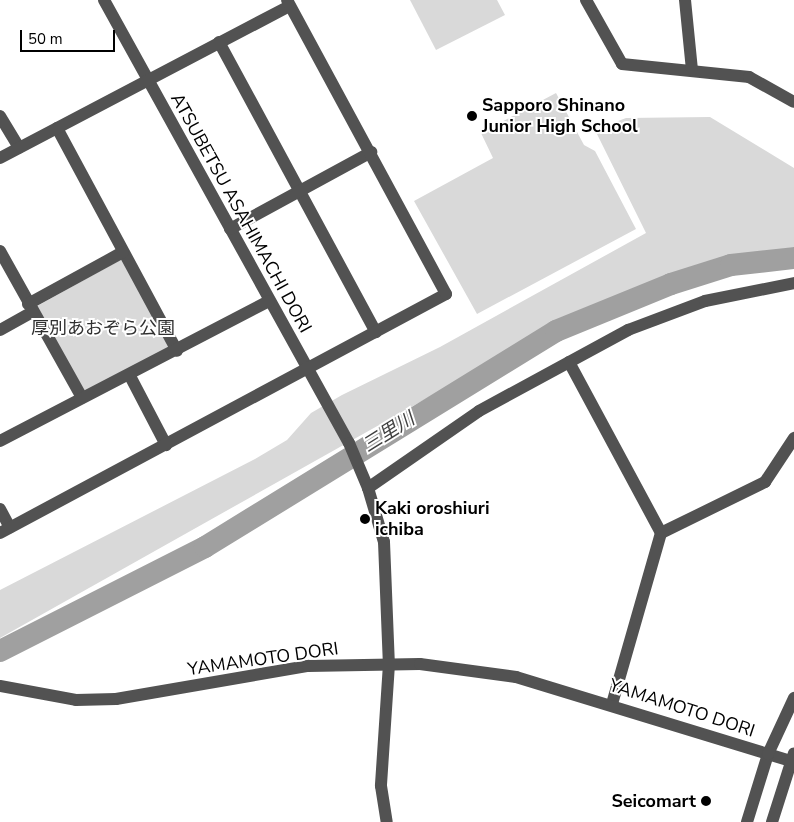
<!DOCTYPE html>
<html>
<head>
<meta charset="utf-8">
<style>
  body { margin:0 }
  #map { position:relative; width:794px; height:822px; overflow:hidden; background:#fff; font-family:"Nunito Sans","Noto Sans JP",sans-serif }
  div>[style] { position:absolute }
  .green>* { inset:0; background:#d9d9d9; transform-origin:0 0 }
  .river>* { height:22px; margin:-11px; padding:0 11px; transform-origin:11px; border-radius:11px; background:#a0a0a0 }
  .minor>* { height:12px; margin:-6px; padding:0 6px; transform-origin:6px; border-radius:6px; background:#525252 }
  .dots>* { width:14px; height:14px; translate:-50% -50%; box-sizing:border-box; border:2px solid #fff; border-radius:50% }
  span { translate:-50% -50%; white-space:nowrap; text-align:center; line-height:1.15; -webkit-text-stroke:4px #fff; paint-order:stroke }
  .poi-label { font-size:18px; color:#000; font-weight:700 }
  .left { translate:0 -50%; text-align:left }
  .right { translate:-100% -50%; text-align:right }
  .street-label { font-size:18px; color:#000 }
  .park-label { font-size:18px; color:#303030 }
  .water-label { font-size:19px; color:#414141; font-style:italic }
  .scale { position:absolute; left:20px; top:30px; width:95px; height:22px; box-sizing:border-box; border:2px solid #000; border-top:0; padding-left:6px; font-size:15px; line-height:18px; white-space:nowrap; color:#000; -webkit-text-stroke:4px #fff; paint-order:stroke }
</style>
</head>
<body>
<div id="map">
  <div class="green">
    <div style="clip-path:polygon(410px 0,497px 0,505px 15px,436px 50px)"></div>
    <div style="clip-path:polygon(556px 93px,584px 145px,595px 151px,636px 229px,477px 314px,414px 201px,493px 158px,481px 133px)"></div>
    <div style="clip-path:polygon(710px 117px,794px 168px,794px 259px,672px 279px,582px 311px,0 638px,0 590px,255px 459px,287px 440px,311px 413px,342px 395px,440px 347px,646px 233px,595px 130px,626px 118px)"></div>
    <div style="left:122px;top:259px;width:103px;height:100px;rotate:61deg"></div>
  </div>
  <div class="river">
    <div style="left:0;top:651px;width:230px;rotate:-26.9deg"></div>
    <div style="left:205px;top:547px;width:412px;rotate:-31.6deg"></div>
    <div style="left:556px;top:331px;width:124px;rotate:-22.2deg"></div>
    <div style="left:671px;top:284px;width:63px;rotate:-17.6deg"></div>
    <div style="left:731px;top:265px;width:63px;rotate:-6.3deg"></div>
  </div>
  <div class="minor">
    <div style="left:104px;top:0;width:506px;rotate:61.06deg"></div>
    <div style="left:349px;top:443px;width:49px;rotate:67.1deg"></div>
    <div style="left:368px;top:488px;width:56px;rotate:73.5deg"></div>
    <div style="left:384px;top:542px;width:122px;rotate:87.7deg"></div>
    <div style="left:389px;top:664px;width:122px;rotate:93.8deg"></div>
    <div style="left:381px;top:786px;width:36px;rotate:81deg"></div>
    <div style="left:586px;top:0;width:73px;rotate:60.6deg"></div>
    <div style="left:622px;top:64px;width:128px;rotate:5.8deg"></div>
    <div style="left:749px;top:77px;width:51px;rotate:29.1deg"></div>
    <div style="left:685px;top:0;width:70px;rotate:84.3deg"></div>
    <div style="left:219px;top:42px;width:330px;rotate:61.6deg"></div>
    <div style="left:0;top:116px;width:37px;rotate:59deg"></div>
    <div style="left:57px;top:128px;width:253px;rotate:61.7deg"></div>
    <div style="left:0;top:158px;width:327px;rotate:-27.7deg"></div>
    <div style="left:230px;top:229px;width:161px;rotate:-28.6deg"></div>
    <div style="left:0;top:251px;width:168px;rotate:60.8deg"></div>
    <div style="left:28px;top:304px;width:108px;rotate:-28.7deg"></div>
    <div style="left:0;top:330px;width:38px;rotate:-29deg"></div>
    <div style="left:569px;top:362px;width:194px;rotate:61.7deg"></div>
    <div style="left:661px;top:533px;width:178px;rotate:106deg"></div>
    <div style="left:130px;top:376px;width:78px;rotate:62.4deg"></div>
    <div style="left:0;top:441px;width:303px;rotate:-27.5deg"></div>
    <div style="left:368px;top:488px;width:135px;rotate:-34.7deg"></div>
    <div style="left:479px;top:411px;width:170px;rotate:-28.5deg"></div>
    <div style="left:628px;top:330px;width:82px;rotate:-20.6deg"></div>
    <div style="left:705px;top:301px;width:91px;rotate:-11.4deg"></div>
    <div style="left:0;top:509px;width:21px;rotate:62deg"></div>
    <div style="left:0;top:533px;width:506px;rotate:-28.19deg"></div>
    <div style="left:446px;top:294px;width:334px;rotate:-118.4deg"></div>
    <div style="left:661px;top:533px;width:116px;rotate:-26.1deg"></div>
    <div style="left:765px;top:482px;width:53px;rotate:-56.6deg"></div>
    <div style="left:0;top:686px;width:77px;rotate:10.4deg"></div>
    <div style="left:76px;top:700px;width:40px;rotate:-1.4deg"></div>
    <div style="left:116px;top:699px;width:195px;rotate:-9.8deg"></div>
    <div style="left:308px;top:666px;width:112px;rotate:-1deg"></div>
    <div style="left:420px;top:664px;width:97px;rotate:7.7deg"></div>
    <div style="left:516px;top:677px;width:291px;rotate:17deg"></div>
    <div style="left:747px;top:822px;width:71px;rotate:-72.8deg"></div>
    <div style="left:768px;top:754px;width:62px;rotate:-65.1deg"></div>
    <div style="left:772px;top:822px;width:72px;rotate:-72.3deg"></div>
  </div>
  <div class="dots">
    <div style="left:472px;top:116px;background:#000"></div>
    <div style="left:365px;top:519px;background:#000"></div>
    <div style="left:706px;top:801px;background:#000"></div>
  </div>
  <div class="poi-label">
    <span class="left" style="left:482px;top:116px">Sapporo Shinano<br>Junior High School</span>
    <span class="left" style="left:375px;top:519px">Kaki oroshiuri<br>ichiba</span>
    <span class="right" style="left:696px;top:801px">Seicomart</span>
  </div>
  <div class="street-label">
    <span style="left:241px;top:213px;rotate:61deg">ATSUBETSU ASAHIMACHI DORI</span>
    <span style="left:263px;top:659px;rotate:-8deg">YAMAMOTO DORI</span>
    <span style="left:682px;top:708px;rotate:18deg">YAMAMOTO DORI</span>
  </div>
  <div class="park-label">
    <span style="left:103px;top:328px">厚別あおぞら公園</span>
  </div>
  <div class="water-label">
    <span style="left:389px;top:433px;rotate:-32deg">三里川</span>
  </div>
  <div class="scale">50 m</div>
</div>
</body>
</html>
